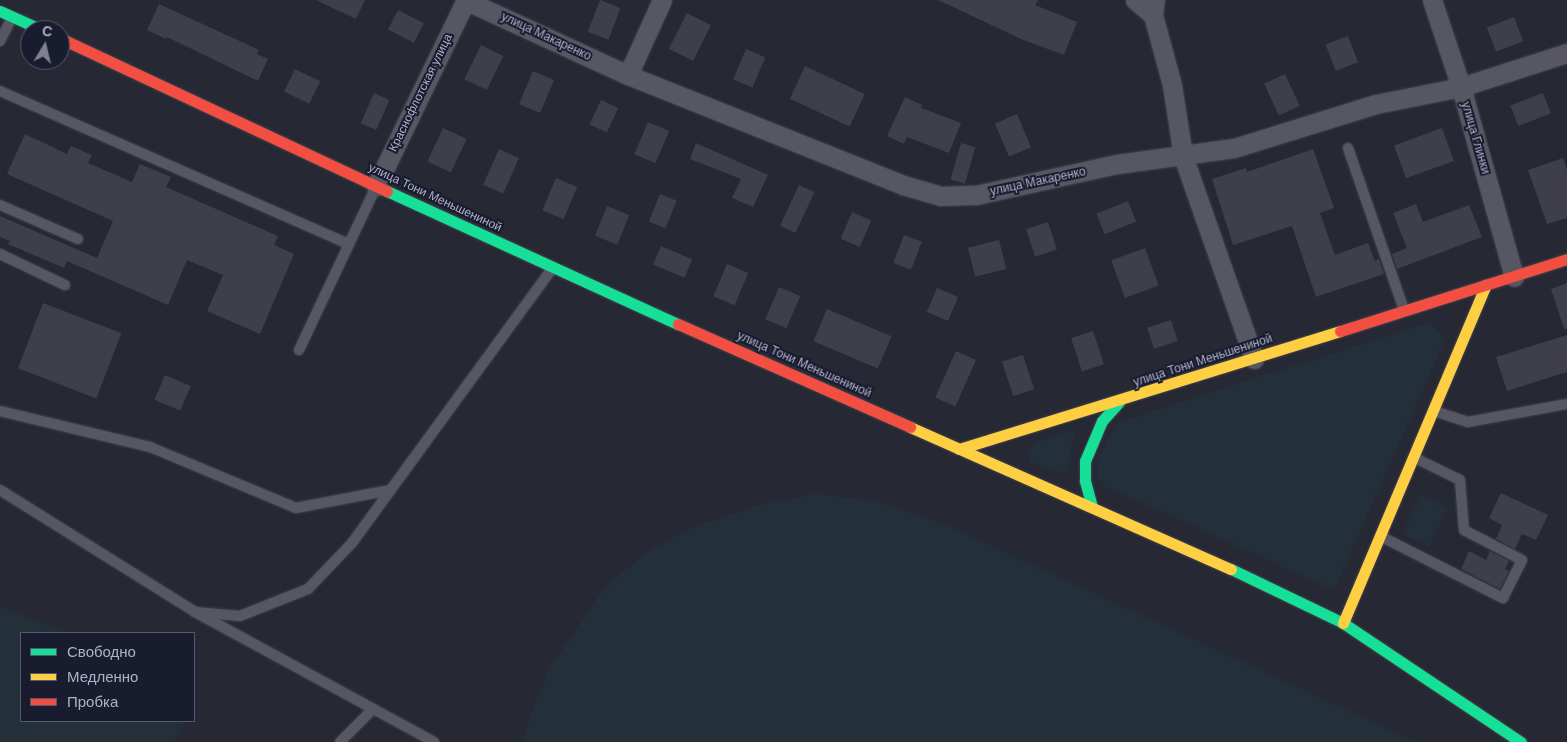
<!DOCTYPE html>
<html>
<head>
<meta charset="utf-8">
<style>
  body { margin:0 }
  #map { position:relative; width:1567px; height:742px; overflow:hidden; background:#262834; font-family:Arial,sans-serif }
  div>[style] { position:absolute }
  .green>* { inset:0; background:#23303a; transform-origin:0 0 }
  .building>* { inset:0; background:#3e3f4a; transform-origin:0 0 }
  .roads { filter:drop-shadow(0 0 1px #42444d) drop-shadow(0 0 1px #42444d) }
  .lane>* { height:10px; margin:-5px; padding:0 5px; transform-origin:5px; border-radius:5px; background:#565762 }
  .street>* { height:19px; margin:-9.5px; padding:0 9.5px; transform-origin:9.5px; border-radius:9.5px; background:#565762 }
  .fast>* { height:11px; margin:-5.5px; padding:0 5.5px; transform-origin:5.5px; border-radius:5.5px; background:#16e098 }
  .slow>* { height:11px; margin:-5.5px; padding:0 5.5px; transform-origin:5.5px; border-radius:5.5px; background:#ffcf43 }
  .jam>* { height:11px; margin:-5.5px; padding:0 5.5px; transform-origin:5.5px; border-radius:5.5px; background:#f24e42 }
  span { translate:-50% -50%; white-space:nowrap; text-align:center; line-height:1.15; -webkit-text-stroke:4px #191c2f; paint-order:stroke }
  .street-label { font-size:12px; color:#afb1c6 }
  .legend { position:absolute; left:20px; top:632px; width:175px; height:90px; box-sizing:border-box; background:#191c2f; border:1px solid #55586b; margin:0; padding:6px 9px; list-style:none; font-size:15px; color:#afb1c6 }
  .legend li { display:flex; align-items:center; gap:10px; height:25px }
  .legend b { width:25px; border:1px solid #55586b }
  .north { position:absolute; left:20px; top:20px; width:50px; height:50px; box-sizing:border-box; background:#191c2f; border:1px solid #55586b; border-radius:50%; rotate:9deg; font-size:14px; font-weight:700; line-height:20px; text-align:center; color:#afb1c6 }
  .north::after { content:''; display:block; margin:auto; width:18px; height:22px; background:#7f8193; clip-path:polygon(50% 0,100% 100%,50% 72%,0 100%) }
</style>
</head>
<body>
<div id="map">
  <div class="green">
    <div style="clip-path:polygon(1431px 322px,1445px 340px,1334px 590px,1105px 486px,1098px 478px,1097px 466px,1103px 448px,1118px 422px)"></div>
    <div style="clip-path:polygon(1075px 430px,1066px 475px,1030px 462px,1027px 452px,1035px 443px)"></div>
    <div style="clip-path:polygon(815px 494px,876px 501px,948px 526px,1416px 742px,523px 742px,528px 721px,549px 669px,604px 588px,645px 553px,697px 525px,755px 506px)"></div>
    <div style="left:1421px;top:495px;width:30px;height:43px;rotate:26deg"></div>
    <div style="clip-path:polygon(0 607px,72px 633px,21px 633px,21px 721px,185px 721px,175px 742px,0 742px)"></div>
  </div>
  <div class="building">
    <div style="clip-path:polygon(316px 0,365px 0,356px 19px)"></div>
    <div style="left:600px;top:0;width:22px;height:34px;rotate:21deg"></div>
    <div style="clip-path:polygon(938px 0,1038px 0,1035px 5px,1077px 22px,1064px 55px,1021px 39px)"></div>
    <div style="clip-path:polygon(159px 4px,259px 50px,257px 54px,268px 59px,258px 81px,167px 37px,166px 39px,147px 30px)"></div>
    <div style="left:398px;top:10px;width:29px;height:22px;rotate:27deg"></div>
    <div style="left:687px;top:13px;width:27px;height:40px;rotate:27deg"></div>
    <div style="left:1514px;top:17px;width:26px;height:29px;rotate:69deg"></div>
    <div style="left:1348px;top:36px;width:28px;height:24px;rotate:69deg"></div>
    <div style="left:481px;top:45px;width:25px;height:38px;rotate:26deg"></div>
    <div style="left:746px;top:49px;width:21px;height:33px;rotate:23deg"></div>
    <div style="left:805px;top:66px;width:66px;height:36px;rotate:25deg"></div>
    <div style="left:295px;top:69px;width:28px;height:25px;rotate:26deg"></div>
    <div style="left:533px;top:71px;width:23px;height:36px;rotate:23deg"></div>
    <div style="left:1285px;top:74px;width:35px;height:23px;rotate:65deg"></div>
    <div style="left:374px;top:93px;width:17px;height:33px;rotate:24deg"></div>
    <div style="left:1543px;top:93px;width:22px;height:35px;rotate:69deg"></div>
    <div style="clip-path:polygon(905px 97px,922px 105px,921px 108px,961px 123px,949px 153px,907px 137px,904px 144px,887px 136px)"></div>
    <div style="left:601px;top:100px;width:19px;height:27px;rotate:25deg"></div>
    <div style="left:1017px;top:114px;width:36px;height:24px;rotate:67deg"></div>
    <div style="left:648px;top:122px;width:23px;height:35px;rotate:23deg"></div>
    <div style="left:443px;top:128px;width:26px;height:37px;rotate:25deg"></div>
    <div style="left:1442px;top:128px;width:35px;height:51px;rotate:70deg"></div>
    <div style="clip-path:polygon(25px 134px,67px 154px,71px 146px,92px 155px,88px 163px,132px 182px,140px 164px,171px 177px,166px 187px,278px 236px,274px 245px,294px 254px,260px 334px,207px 311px,223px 275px,187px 260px,168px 305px,67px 261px,64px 268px,8px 244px,10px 241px,0 237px,0 216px,97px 258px,113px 221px,7px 174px)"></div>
    <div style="clip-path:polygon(696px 143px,768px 175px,753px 207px,732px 198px,741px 179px,690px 159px)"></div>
    <div style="left:961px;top:143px;width:15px;height:38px;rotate:16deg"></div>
    <div style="left:499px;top:149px;width:22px;height:39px;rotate:24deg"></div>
    <div style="clip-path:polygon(1313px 149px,1334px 208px,1320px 213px,1335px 255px,1368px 243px,1375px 261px,1379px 259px,1384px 274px,1316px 297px,1292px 226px,1233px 245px,1212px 179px,1246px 168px,1247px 172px)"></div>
    <div style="clip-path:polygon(1563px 158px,1567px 170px,1567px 218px,1547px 224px,1528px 170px)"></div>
    <div style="left:556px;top:178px;width:23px;height:35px;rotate:23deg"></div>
    <div style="left:799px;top:185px;width:17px;height:45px;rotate:25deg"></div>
    <div style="left:660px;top:194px;width:18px;height:30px;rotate:22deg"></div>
    <div style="left:1128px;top:201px;width:22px;height:34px;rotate:68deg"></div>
    <div style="clip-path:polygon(1416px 204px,1423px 222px,1469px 205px,1482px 237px,1397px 269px,1392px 254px,1407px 248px,1393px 213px)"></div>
    <div style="left:607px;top:206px;width:24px;height:32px;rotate:22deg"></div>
    <div style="left:852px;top:212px;width:21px;height:29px;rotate:23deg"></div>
    <div style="left:1048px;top:222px;width:29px;height:23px;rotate:72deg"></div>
    <div style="left:904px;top:235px;width:19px;height:30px;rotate:21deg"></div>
    <div style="left:999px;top:240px;width:30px;height:32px;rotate:76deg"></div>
    <div style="left:661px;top:246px;width:34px;height:20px;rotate:23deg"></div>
    <div style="left:1145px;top:248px;width:40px;height:36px;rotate:70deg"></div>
    <div style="left:727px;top:264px;width:23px;height:35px;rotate:23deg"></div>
    <div style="clip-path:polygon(1567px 283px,1567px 329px,1564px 329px,1551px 289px)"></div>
    <div style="left:779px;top:287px;width:23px;height:35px;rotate:23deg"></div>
    <div style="left:937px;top:288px;width:23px;height:26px;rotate:23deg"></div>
    <div style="left:43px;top:303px;width:84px;height:70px;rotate:21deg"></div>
    <div style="left:827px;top:309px;width:70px;height:35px;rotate:23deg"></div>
    <div style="left:1171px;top:320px;width:22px;height:25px;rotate:72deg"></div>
    <div style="left:1093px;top:331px;width:35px;height:23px;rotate:72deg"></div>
    <div style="clip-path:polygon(1567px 335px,1567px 372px,1507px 391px,1496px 357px)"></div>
    <div style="left:956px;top:351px;width:22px;height:51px;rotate:24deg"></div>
    <div style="left:1023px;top:355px;width:36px;height:22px;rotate:72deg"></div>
    <div style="left:165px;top:375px;width:28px;height:27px;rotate:23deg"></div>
    <div style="clip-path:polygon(1501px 493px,1548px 515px,1536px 540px,1522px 534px,1515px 549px,1496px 539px,1502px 525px,1489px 518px)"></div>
    <div style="clip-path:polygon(1469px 551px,1486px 560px,1490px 551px,1509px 561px,1505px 569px,1509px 571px,1500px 589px,1461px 569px)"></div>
  </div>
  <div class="roads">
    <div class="lane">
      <div style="left:0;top:41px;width:27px;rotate:-63deg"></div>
      <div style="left:0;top:91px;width:381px;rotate:23.7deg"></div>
      <div style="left:349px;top:244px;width:63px;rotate:-64.7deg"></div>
      <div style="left:1348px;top:148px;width:171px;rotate:70.9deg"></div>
      <div style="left:0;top:205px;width:85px;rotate:23.6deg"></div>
      <div style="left:0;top:254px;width:72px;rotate:25.5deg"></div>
      <div style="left:299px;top:350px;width:117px;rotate:-64.7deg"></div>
      <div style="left:0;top:411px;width:154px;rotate:13.5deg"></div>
      <div style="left:150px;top:447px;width:158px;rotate:22.7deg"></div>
      <div style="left:296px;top:508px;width:96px;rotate:-10.8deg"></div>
      <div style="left:1434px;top:411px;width:36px;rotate:18deg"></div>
      <div style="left:1468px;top:422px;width:101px;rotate:-10.3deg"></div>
      <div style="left:0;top:490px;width:230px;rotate:32deg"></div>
      <div style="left:195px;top:612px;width:272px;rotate:28.5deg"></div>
      <div style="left:1380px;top:536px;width:138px;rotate:26.8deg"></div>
      <div style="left:1503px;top:598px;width:42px;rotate:-63.4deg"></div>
      <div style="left:1522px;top:560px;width:65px;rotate:-152.7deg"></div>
      <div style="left:1464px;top:530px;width:50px;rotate:-94.6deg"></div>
      <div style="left:1460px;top:480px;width:52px;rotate:-153.9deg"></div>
      <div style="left:195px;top:612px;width:45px;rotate:5.1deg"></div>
      <div style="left:240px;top:616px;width:73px;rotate:-21.7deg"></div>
      <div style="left:308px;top:589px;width:64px;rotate:-46.3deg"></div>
      <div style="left:352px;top:543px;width:339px;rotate:-53.9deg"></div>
      <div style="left:340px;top:742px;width:47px;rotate:-45deg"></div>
    </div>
    <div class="street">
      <div style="left:465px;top:0;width:179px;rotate:24.7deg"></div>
      <div style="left:628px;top:75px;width:296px;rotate:21.8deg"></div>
      <div style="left:903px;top:185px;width:40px;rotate:16deg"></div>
      <div style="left:941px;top:196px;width:35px;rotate:-2deg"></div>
      <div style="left:976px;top:195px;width:144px;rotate:-12.4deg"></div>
      <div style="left:1117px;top:164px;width:118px;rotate:-7.8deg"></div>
      <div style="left:1234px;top:148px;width:149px;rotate:-17.2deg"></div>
      <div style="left:1376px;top:104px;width:87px;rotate:-11.3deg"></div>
      <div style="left:1461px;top:87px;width:111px;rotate:-17.8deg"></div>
      <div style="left:1135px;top:0;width:23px;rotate:40deg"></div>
      <div style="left:1155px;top:0;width:15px;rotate:98deg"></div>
      <div style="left:1153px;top:15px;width:73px;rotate:74.8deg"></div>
      <div style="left:1172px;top:85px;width:72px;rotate:81.2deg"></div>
      <div style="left:1183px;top:156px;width:215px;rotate:70.7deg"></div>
      <div style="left:1432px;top:0;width:92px;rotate:71.6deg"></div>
      <div style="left:1461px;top:87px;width:197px;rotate:74.4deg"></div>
      <div style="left:628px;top:75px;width:82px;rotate:-65.6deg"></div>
      <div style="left:376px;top:186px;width:207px;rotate:-64.2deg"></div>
    </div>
    <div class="fast">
      <div style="left:0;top:11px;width:46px;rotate:24.3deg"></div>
      <div style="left:387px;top:191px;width:320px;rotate:24.6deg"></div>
      <div style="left:1092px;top:507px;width:28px;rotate:-105deg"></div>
      <div style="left:1085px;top:480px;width:19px;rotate:-90deg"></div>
      <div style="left:1085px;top:461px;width:43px;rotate:-67deg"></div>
      <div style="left:1102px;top:421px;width:25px;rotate:-48deg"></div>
      <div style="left:1231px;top:569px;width:124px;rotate:25.7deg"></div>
      <div style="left:1343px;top:623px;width:214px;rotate:33.8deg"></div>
    </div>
    <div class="slow">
      <div style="left:910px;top:427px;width:351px;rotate:23.9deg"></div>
      <div style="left:959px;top:449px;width:399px;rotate:-17.2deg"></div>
      <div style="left:1343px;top:623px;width:367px;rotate:-67.1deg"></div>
    </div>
    <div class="jam">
      <div style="left:60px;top:38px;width:361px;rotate:25.1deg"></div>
      <div style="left:678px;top:324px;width:254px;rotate:23.9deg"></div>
      <div style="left:1340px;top:331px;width:238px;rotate:-17.6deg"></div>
    </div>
  </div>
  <div class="street-label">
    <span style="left:546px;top:37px;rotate:25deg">улица Макаренко</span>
    <span style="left:421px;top:93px;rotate:-64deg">Краснофлотская улица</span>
    <span style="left:1475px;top:138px;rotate:74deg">улица Глинки</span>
    <span style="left:1038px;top:182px;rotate:-12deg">улица Макаренко</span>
    <span style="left:435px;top:198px;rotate:25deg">улица Тони Меньшениной</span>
    <span style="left:1203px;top:361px;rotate:-18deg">улица Тони Меньшениной</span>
    <span style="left:804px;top:365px;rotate:24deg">улица Тони Меньшениной</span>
  </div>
  <ul class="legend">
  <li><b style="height:6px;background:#16e098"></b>Свободно</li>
  <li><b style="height:6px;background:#ffcf43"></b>Медленно</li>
  <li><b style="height:6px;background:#f24e42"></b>Пробка</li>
  </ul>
  <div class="north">С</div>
</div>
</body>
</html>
